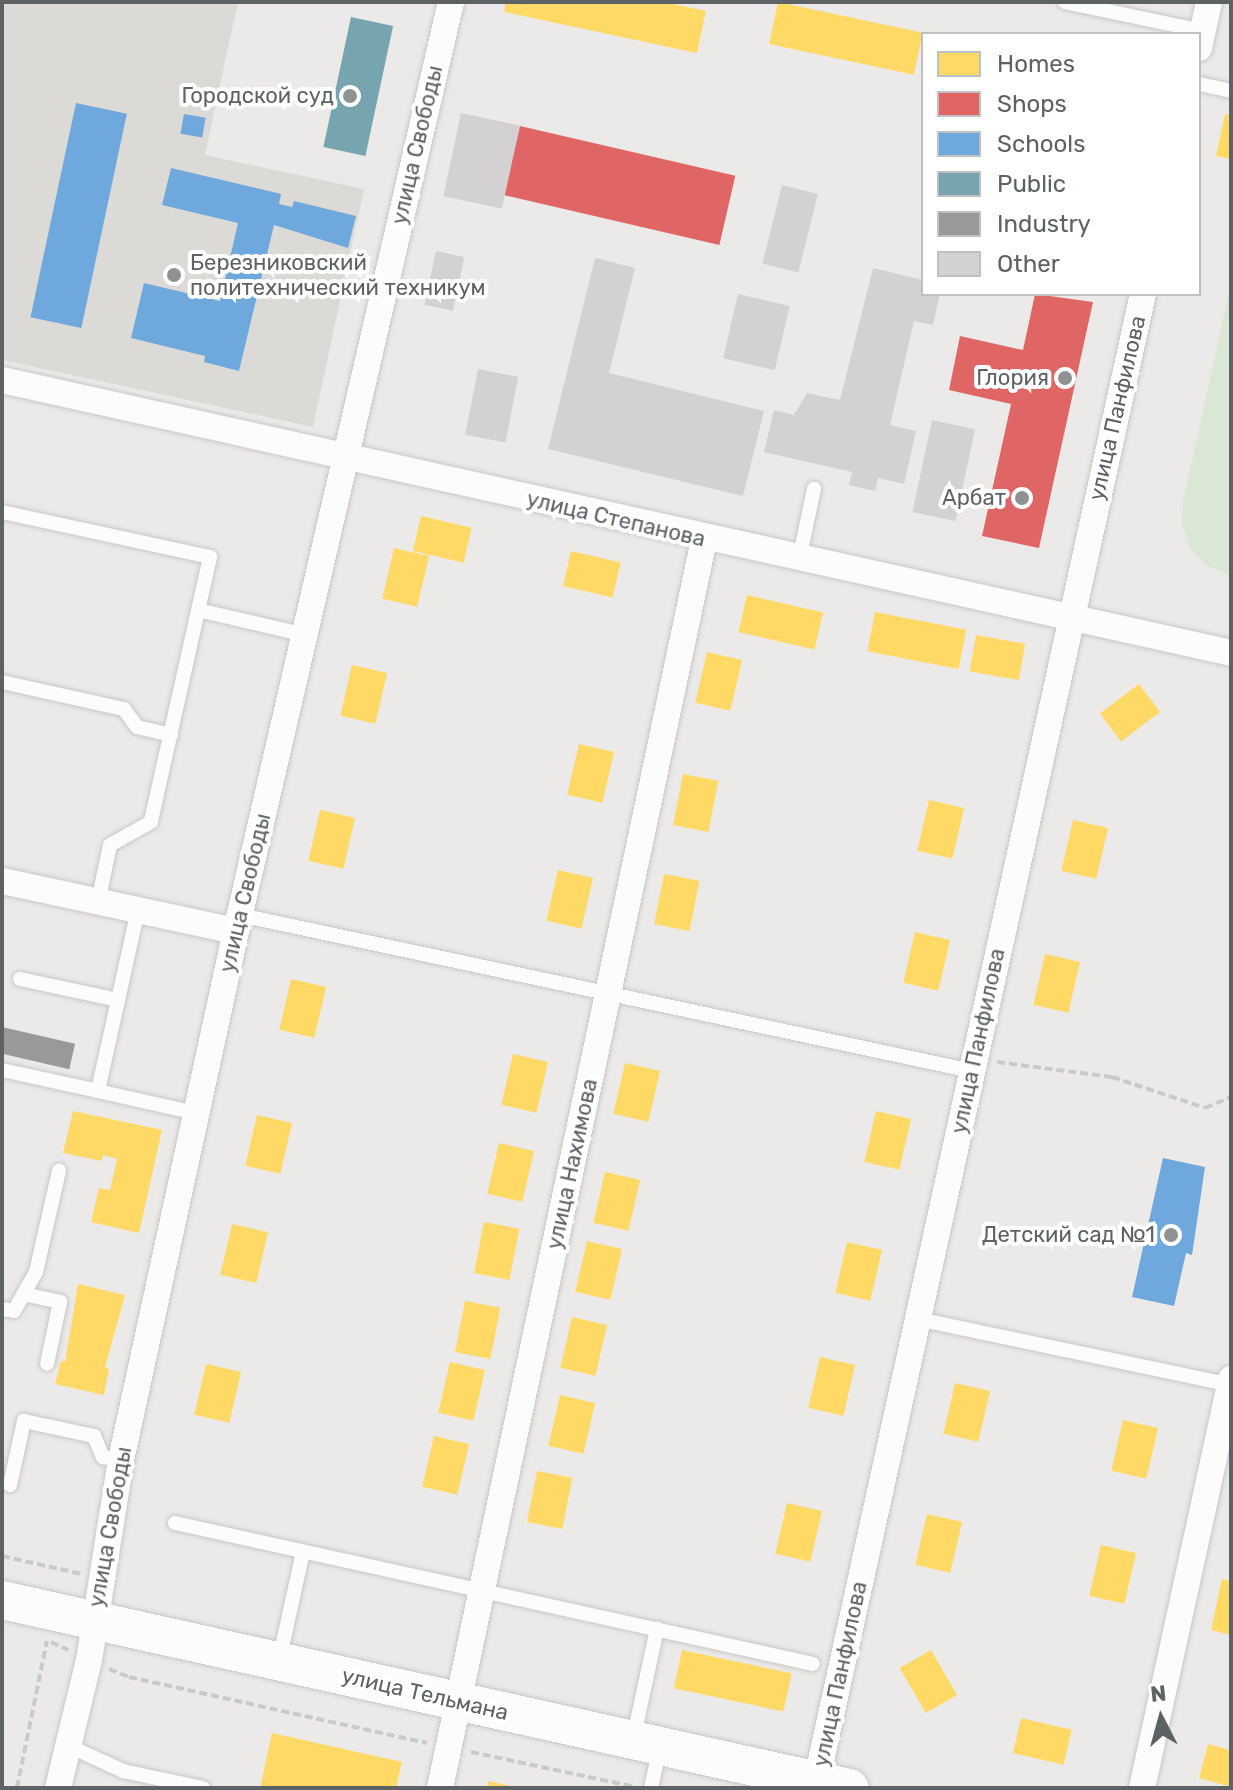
<!DOCTYPE html>
<html>
<head>
<meta charset="utf-8">
<style>
  body { margin:0 }
  #map { position:relative; width:1233px; height:1790px; overflow:hidden; background:#eceae8; font-family:Rubik,sans-serif }
  div>[style] { position:absolute }
  .education>* { inset:0; background:#dcdad6 }
  .green>* { inset:0; background:#d9e7d4 }
  .homes>* { inset:0; background:#ffd966; transform-origin:0 0 }
  .shops>* { inset:0; background:#e06666; transform-origin:0 0 }
  .schools>* { inset:0; background:#6fa8dc; transform-origin:0 0 }
  .public>* { inset:0; background:#76a5af; transform-origin:0 0 }
  .industry>* { inset:0; background:#999; transform-origin:0 0 }
  .building>* { inset:0; background:#d3d1d1; transform-origin:0 0 }
  .path>* { height:4px; margin-top:-2px; transform-origin:0; background:repeating-linear-gradient(90deg,#c8ccc9 0 8px,transparent 0 12px) }
  .roads { filter:drop-shadow(0 0 2px #c9c8c8) drop-shadow(0 0 2px #c9c8c8) }
  .service>* { height:14px; margin:-7px; padding:0 7px; transform-origin:7px; border-radius:7px; background:#fcfcfc }
  .minor>* { height:26px; margin:-13px; padding:0 13px; transform-origin:13px; border-radius:13px; background:#fcfcfc }
  .secondary>* { height:38px; margin:-19px; padding:0 19px; transform-origin:19px; border-radius:19px; background:#fcfcfc }
  .dots>* { width:22px; height:22px; translate:-50% -50%; box-sizing:border-box; border:4px solid #fff; border-radius:50% }
  span { translate:-50% -50%; white-space:nowrap; text-align:center; line-height:1.15; -webkit-text-stroke:8px #fff; paint-order:stroke }
  .poi-label { font-size:22px; color:#5d6265 }
  .right { translate:-100% -50%; text-align:right }
  .left { translate:0 -50%; text-align:left }
  .street-label { font-size:22px; color:#5d6265 }
  .frame { position:absolute; inset:0; border:4px solid #5d6265; pointer-events:none }
  .legend { position:absolute; left:921px; top:32px; width:280px; height:264px; box-sizing:border-box; background:#fff; border:2px solid #bec0c1; margin:0; padding:10px 14px; list-style:none; font-size:24px; color:#5d6265 }
  .legend li { display:flex; align-items:center; gap:16px; height:40px }
  .legend b { width:40px; border:2px solid #bec0c1 }
  .north { position:absolute; left:1121px; top:1678px; width:80px; height:80px; -webkit-text-stroke:6px #fff; paint-order:stroke; rotate:354deg; font-size:22px; font-weight:700; line-height:32px; text-align:center; color:#5d6265 }
  .north::after { content:''; display:block; margin:auto; width:28px; height:36px; background:#5d6265; clip-path:polygon(50% 0,100% 100%,50% 72%,0 100%) }
</style>
</head>
<body>
<div id="map">
  <div class="education">
    <div style="clip-path:polygon(2px 2px,238px 2px,205px 155px,364px 189px,313px 427px,2px 360px)"></div>
  </div>
  <div class="green">
    <div style="clip-path:polygon(1231px 284px,1231px 575px,1207px 566px,1191px 550px,1182px 524px,1183px 501px)"></div>
  </div>
  <div class="homes">
    <div style="clip-path:polygon(506px 2px,664px 2px,706px 11px,697px 53px,504px 12px)"></div>
    <div style="left:778px;top:2px;width:148px;height:43px;rotate:12deg"></div>
    <div style="clip-path:polygon(1225px 114px,1231px 115px,1231px 159px,1216px 156px)"></div>
    <div style="left:421px;top:516px;width:52px;height:36px;rotate:13deg"></div>
    <div style="left:394px;top:548px;width:36px;height:52px;rotate:13deg"></div>
    <div style="left:571px;top:551px;width:51px;height:36px;rotate:13deg"></div>
    <div style="left:747px;top:595px;width:78px;height:38px;rotate:13deg"></div>
    <div style="left:875px;top:612px;width:93px;height:40px;rotate:11deg"></div>
    <div style="left:976px;top:635px;width:50px;height:37px;rotate:10deg"></div>
    <div style="left:707px;top:652px;width:36px;height:52px;rotate:13deg"></div>
    <div style="left:352px;top:665px;width:36px;height:52px;rotate:13deg"></div>
    <div style="left:1139px;top:684px;width:35px;height:49px;rotate:53deg"></div>
    <div style="left:579px;top:744px;width:36px;height:52px;rotate:13deg"></div>
    <div style="left:683px;top:774px;width:36px;height:52px;rotate:11deg"></div>
    <div style="left:929px;top:800px;width:36px;height:52px;rotate:13deg"></div>
    <div style="left:320px;top:810px;width:36px;height:52px;rotate:13deg"></div>
    <div style="left:1073px;top:820px;width:36px;height:52px;rotate:13deg"></div>
    <div style="left:558px;top:870px;width:36px;height:52px;rotate:13deg"></div>
    <div style="left:664px;top:874px;width:36px;height:51px;rotate:11deg"></div>
    <div style="left:915px;top:932px;width:36px;height:52px;rotate:13deg"></div>
    <div style="left:1045px;top:954px;width:36px;height:52px;rotate:13deg"></div>
    <div style="left:291px;top:979px;width:36px;height:52px;rotate:13deg"></div>
    <div style="left:513px;top:1054px;width:36px;height:52px;rotate:13deg"></div>
    <div style="left:625px;top:1063px;width:36px;height:52px;rotate:13deg"></div>
    <div style="clip-path:polygon(73px 1111px,162px 1130px,139px 1233px,91px 1222px,99px 1188px,110px 1190px,117px 1159px,103px 1155px,102px 1161px,63px 1153px)"></div>
    <div style="left:876px;top:1111px;width:36px;height:52px;rotate:13deg"></div>
    <div style="left:257px;top:1115px;width:36px;height:52px;rotate:13deg"></div>
    <div style="left:499px;top:1143px;width:36px;height:52px;rotate:13deg"></div>
    <div style="left:605px;top:1172px;width:36px;height:52px;rotate:13deg"></div>
    <div style="left:484px;top:1222px;width:36px;height:52px;rotate:11deg"></div>
    <div style="left:232px;top:1224px;width:37px;height:52px;rotate:13deg"></div>
    <div style="left:587px;top:1241px;width:36px;height:52px;rotate:13deg"></div>
    <div style="left:847px;top:1242px;width:36px;height:52px;rotate:13deg"></div>
    <div style="clip-path:polygon(78px 1284px,125px 1295px,105px 1367px,109px 1369px,104px 1395px,55px 1384px,61px 1361px,65px 1362px)"></div>
    <div style="left:465px;top:1301px;width:36px;height:52px;rotate:11deg"></div>
    <div style="left:572px;top:1317px;width:36px;height:52px;rotate:13deg"></div>
    <div style="left:820px;top:1357px;width:36px;height:52px;rotate:13deg"></div>
    <div style="left:450px;top:1362px;width:36px;height:52px;rotate:13deg"></div>
    <div style="left:206px;top:1364px;width:36px;height:52px;rotate:13deg"></div>
    <div style="left:955px;top:1383px;width:36px;height:52px;rotate:13deg"></div>
    <div style="left:560px;top:1395px;width:36px;height:52px;rotate:13deg"></div>
    <div style="left:1123px;top:1420px;width:36px;height:52px;rotate:13deg"></div>
    <div style="left:434px;top:1436px;width:36px;height:52px;rotate:13deg"></div>
    <div style="left:537px;top:1471px;width:36px;height:52px;rotate:11deg"></div>
    <div style="left:787px;top:1503px;width:36px;height:52px;rotate:13deg"></div>
    <div style="left:927px;top:1514px;width:36px;height:52px;rotate:13deg"></div>
    <div style="left:1101px;top:1545px;width:36px;height:52px;rotate:13deg"></div>
    <div style="clip-path:polygon(1222px 1579px,1231px 1581px,1231px 1635px,1211px 1630px)"></div>
    <div style="left:682px;top:1650px;width:112px;height:39px;rotate:12deg"></div>
    <div style="left:931px;top:1650px;width:52px;height:36px;rotate:60deg"></div>
    <div style="left:1021px;top:1718px;width:52px;height:36px;rotate:13deg"></div>
    <div style="clip-path:polygon(272px 1733px,402px 1762px,396px 1788px,260px 1788px)"></div>
    <div style="clip-path:polygon(1208px 1744px,1231px 1750px,1231px 1787px,1199px 1778px)"></div>
    <div style="clip-path:polygon(489px 1781px,515px 1787px,515px 1788px,487px 1788px)"></div>
  </div>
  <div class="shops">
    <div style="left:520px;top:126px;width:221px;height:71px;rotate:13deg"></div>
    <div style="clip-path:polygon(1035px 294px,1093px 302px,1039px 548px,982px 536px,1011px 404px,949px 390px,960px 336px,1023px 350px)"></div>
  </div>
  <div class="schools">
    <div style="left:76px;top:103px;width:52px;height:219px;rotate:12deg"></div>
    <div style="left:184px;top:114px;width:22px;height:20px;rotate:10deg"></div>
    <div style="clip-path:polygon(171px 168px,281px 194px,279px 204px,292px 207px,294px 201px,356px 216px,348px 248px,274px 225px,239px 371px,204px 362px,205px 356px,131px 338px,144px 283px,220px 301px,238px 223px,162px 205px)"></div>
    <div style="clip-path:polygon(1163px 1158px,1205px 1167px,1192px 1255px,1186px 1253px,1174px 1306px,1132px 1297px)"></div>
  </div>
  <div class="public">
    <div style="left:351px;top:17px;width:43px;height:133px;rotate:12deg"></div>
  </div>
  <div class="industry">
    <div style="left:2px;top:1027px;width:75px;height:26px;rotate:13deg"></div>
  </div>
  <div class="building">
    <div style="left:461px;top:113px;width:60px;height:85px;rotate:12deg"></div>
    <div style="left:782px;top:185px;width:37px;height:81px;rotate:14deg"></div>
    <div style="left:436px;top:251px;width:29px;height:55px;rotate:12deg"></div>
    <div style="clip-path:polygon(595px 258px,635px 268px,609px 373px,764px 411px,743px 496px,548px 449px)"></div>
    <div style="clip-path:polygon(873px 268px,923px 280px,923px 294px,940px 294px,933px 325px,914px 321px,890px 425px,916px 431px,904px 484px,878px 478px,875px 491px,849px 485px,852px 472px,764px 452px,774px 410px,794px 415px,807px 393px,840px 400px)"></div>
    <div style="left:738px;top:294px;width:53px;height:66px;rotate:13deg"></div>
    <div style="left:478px;top:369px;width:41px;height:67px;rotate:11deg"></div>
    <div style="left:932px;top:420px;width:44px;height:94px;rotate:12deg"></div>
  </div>
  <div class="path">
    <div style="left:997px;top:1062px;width:116px;rotate:7.4deg"></div>
    <div style="left:1112px;top:1077px;width:98px;rotate:18.4deg"></div>
    <div style="left:1205px;top:1108px;width:28px;rotate:-23deg"></div>
    <div style="left:2px;top:1556px;width:82px;rotate:12.7deg"></div>
    <div style="left:51px;top:1642px;width:19px;rotate:25deg"></div>
    <div style="left:109px;top:1669px;width:22px;rotate:22deg"></div>
    <div style="left:129px;top:1677px;width:305px;rotate:12.5deg"></div>
    <div style="left:471px;top:1752px;width:168px;rotate:12deg"></div>
    <div style="left:17px;top:1788px;width:150px;rotate:-78.5deg"></div>
  </div>
  <div class="roads">
    <div class="service">
      <div style="left:1065px;top:2px;width:141px;rotate:11.9deg"></div>
      <div style="left:1199px;top:84px;width:33px;rotate:12deg"></div>
      <div style="left:2px;top:512px;width:213px;rotate:12.2deg"></div>
      <div style="left:210px;top:557px;width:271px;rotate:102.6deg"></div>
      <div style="left:151px;top:822px;width:47px;rotate:150.7deg"></div>
      <div style="left:110px;top:845px;width:58px;rotate:101.9deg"></div>
      <div style="left:799px;top:560px;width:73px;rotate:-78.1deg"></div>
      <div style="left:198px;top:610px;width:107px;rotate:13deg"></div>
      <div style="left:2px;top:682px;width:125px;rotate:12.5deg"></div>
      <div style="left:124px;top:709px;width:22px;rotate:54deg"></div>
      <div style="left:137px;top:727px;width:35px;rotate:13deg"></div>
      <div style="left:138px;top:910px;width:185px;rotate:102.5deg"></div>
      <div style="left:98px;top:1091px;width:100px;rotate:12.7deg"></div>
      <div style="left:240px;top:915px;width:748px;rotate:12.03deg"></div>
      <div style="left:20px;top:979px;width:100px;rotate:12.1deg"></div>
      <div style="left:2px;top:1070px;width:98px;rotate:12.3deg"></div>
      <div style="left:23px;top:1294px;width:38px;rotate:12deg"></div>
      <div style="left:60px;top:1302px;width:63px;rotate:101.8deg"></div>
      <div style="left:2px;top:1309px;width:12px;rotate:9deg"></div>
      <div style="left:14px;top:1311px;width:45px;rotate:-60.6deg"></div>
      <div style="left:36px;top:1272px;width:104px;rotate:-77.2deg"></div>
      <div style="left:918px;top:1319px;width:319px;rotate:11.9deg"></div>
      <div style="left:10px;top:1485px;width:66px;rotate:-77.7deg"></div>
      <div style="left:24px;top:1421px;width:72px;rotate:12.1deg"></div>
      <div style="left:94px;top:1436px;width:23px;rotate:67deg"></div>
      <div style="left:103px;top:1457px;width:18px;rotate:9deg"></div>
      <div style="left:175px;top:1523px;width:653px;rotate:12.46deg"></div>
      <div style="left:279px;top:1661px;width:112px;rotate:-77.6deg"></div>
      <div style="left:633px;top:1740px;width:114px;rotate:-77.8deg"></div>
      <div style="left:69px;top:1746px;width:60px;rotate:24.8deg"></div>
      <div style="left:123px;top:1771px;width:82px;rotate:12deg"></div>
      <div style="left:651px;top:1788px;width:42px;rotate:-77.6deg"></div>
    </div>
    <div class="minor">
      <div style="left:1199px;top:48px;width:47px;rotate:-77.7deg"></div>
      <div style="left:2px;top:380px;width:1259px;rotate:12.52deg"></div>
      <div style="left:2px;top:881px;width:239px;rotate:12.1deg"></div>
      <div style="left:58px;top:1788px;width:132px;rotate:-76.4deg"></div>
      <div style="left:89px;top:1660px;width:203px;rotate:-80.9deg"></div>
      <div style="left:121px;top:1460px;width:541px;rotate:-77.74deg"></div>
      <div style="left:236px;top:931px;width:954px;rotate:-76.97deg"></div>
      <div style="left:440px;top:1788px;width:1276px;rotate:-78.06deg"></div>
      <div style="left:815px;top:1788px;width:1530px;rotate:-77.62deg"></div>
      <div style="left:1142px;top:1788px;width:419px;rotate:-77.7deg"></div>
    </div>
    <div class="secondary">
      <div style="left:2px;top:1600px;width:868px;rotate:12.51deg"></div>
    </div>
  </div>
  <div class="dots">
    <div style="left:350px;top:96px;background:#8f9293"></div>
    <div style="left:174px;top:275px;background:#8f9293"></div>
    <div style="left:1065px;top:378px;background:#8f9293"></div>
    <div style="left:1022px;top:498px;background:#8f9293"></div>
    <div style="left:1171px;top:1235px;background:#8f9293"></div>
  </div>
  <div class="poi-label">
    <span class="right" style="left:334px;top:96px">Городской суд</span>
    <span class="left" style="left:190px;top:275px">Березниковский<br>политехнический техникум</span>
    <span class="right" style="left:1049px;top:378px">Глория</span>
    <span class="right" style="left:1006px;top:498px">Арбат</span>
    <span class="right" style="left:1155px;top:1235px">Детский сад №1</span>
  </div>
  <div class="street-label">
    <span style="left:417px;top:145px;rotate:-77deg">улица Свободы</span>
    <span style="left:1117px;top:408px;rotate:-77deg">улица Панфилова</span>
    <span style="left:616px;top:519px;rotate:13deg">улица Степанова</span>
    <span style="left:245px;top:893px;rotate:-77deg">улица Свободы</span>
    <span style="left:978px;top:1041px;rotate:-78deg">улица Панфилова</span>
    <span style="left:572px;top:1164px;rotate:-78deg">улица Нахимова</span>
    <span style="left:110px;top:1527px;rotate:-80deg">улица Свободы</span>
    <span style="left:840px;top:1674px;rotate:-78deg">улица Панфилова</span>
    <span style="left:425px;top:1694px;rotate:13deg">улица Тельмана</span>
  </div>
  <div class="frame"></div>
  <ul class="legend">
  <li><b style="height:22px;background:#ffd966"></b>Homes</li>
  <li><b style="height:22px;background:#e06666"></b>Shops</li>
  <li><b style="height:22px;background:#6fa8dc"></b>Schools</li>
  <li><b style="height:22px;background:#76a5af"></b>Public</li>
  <li><b style="height:22px;background:#999"></b>Industry</li>
  <li><b style="height:22px;background:#d3d1d1"></b>Other</li>
  </ul>
  <div class="north">N</div>
</div>
</body>
</html>
